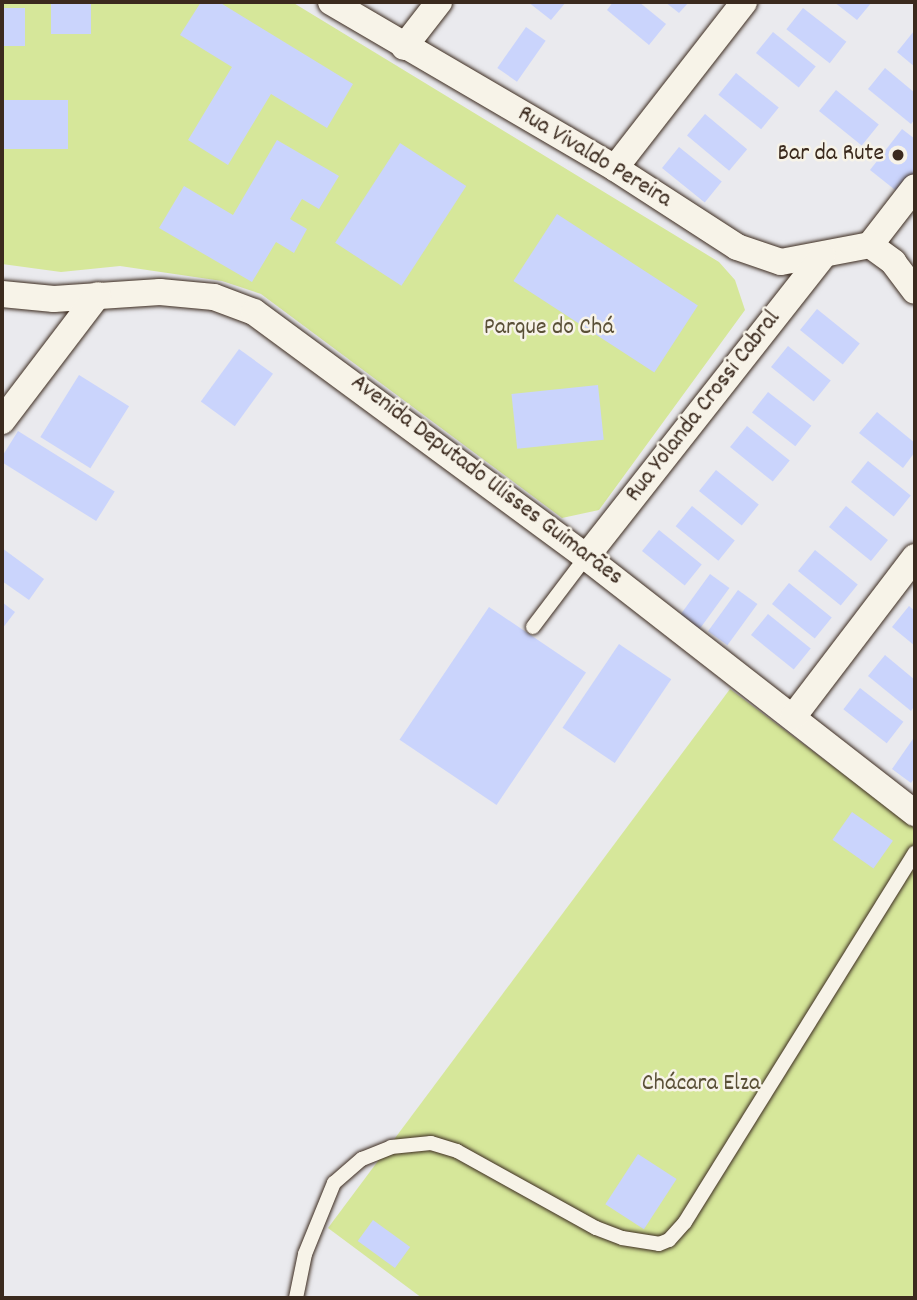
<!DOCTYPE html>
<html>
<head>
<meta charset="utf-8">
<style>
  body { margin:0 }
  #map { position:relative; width:917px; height:1300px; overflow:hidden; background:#eaeaee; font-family:Dekko,sans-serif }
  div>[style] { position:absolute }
  .green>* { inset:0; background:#d6e79a }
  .building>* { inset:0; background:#cad4fc; transform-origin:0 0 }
  .roads { filter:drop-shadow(0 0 2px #3b2a1e) drop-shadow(0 0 2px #3b2a1e) }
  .service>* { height:14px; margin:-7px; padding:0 7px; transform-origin:7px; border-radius:7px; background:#f7f3e8 }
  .minor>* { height:26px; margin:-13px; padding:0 13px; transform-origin:13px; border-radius:13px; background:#f7f3e8 }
  .dots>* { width:19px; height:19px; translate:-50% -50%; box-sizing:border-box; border:4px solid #f7f3e8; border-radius:50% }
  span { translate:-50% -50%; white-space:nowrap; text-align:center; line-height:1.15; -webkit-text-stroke:5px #f7f3e8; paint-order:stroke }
  .poi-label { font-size:24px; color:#3b2a1e }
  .right { translate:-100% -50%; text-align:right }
  .street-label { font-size:24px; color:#3b2a1e }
  .park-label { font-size:24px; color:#5a5037 }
  .frame { position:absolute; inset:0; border:4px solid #3b2a1e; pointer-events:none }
</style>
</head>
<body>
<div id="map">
  <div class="green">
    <div style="clip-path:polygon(2px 2px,292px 2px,719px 262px,735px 280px,745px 310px,599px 510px,562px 518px,261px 294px,222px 281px,120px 266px,61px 272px,2px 264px)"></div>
    <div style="clip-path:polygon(730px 689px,915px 828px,915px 1298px,422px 1298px,328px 1228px)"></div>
  </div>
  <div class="building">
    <div style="left:51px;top:2px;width:40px;height:32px"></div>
    <div style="clip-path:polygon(201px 2px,219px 2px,353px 84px,327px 128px,271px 94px,228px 165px,188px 140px,232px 67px,180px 35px)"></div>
    <div style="clip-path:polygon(528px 2px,566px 2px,551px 20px)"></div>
    <div style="clip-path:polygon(613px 2px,639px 2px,666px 24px,649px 45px,607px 10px)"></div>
    <div style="clip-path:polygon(665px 2px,689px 2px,679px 13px)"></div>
    <div style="clip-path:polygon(834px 2px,872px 2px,857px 20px)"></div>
    <div style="left:2px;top:8px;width:23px;height:38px"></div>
    <div style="left:803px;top:8px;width:55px;height:27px;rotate:38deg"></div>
    <div style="left:526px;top:27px;width:24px;height:50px;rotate:35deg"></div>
    <div style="clip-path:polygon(914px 31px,915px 32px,915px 67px,897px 52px)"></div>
    <div style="left:773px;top:32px;width:55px;height:27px;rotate:39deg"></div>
    <div style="clip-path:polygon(885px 68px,915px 93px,915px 119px,911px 124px,868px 89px)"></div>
    <div style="left:736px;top:73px;width:55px;height:28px;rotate:39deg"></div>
    <div style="left:836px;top:90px;width:55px;height:27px;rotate:39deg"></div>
    <div style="left:68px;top:100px;width:49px;height:66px;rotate:90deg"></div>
    <div style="left:705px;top:114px;width:55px;height:28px;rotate:40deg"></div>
    <div style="clip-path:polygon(902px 129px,915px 139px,915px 172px,899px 193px,870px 170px)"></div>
    <div style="clip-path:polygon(277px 140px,339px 176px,319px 209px,302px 199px,290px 219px,307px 229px,294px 253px,276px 242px,252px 282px,159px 228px,184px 186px,233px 215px)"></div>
    <div style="left:400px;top:143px;width:79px;height:119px;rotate:33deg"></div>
    <div style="left:679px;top:147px;width:55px;height:27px;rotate:39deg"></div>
    <div style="left:557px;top:214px;width:168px;height:80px;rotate:33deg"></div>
    <div style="left:817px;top:309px;width:55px;height:27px;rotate:39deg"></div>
    <div style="left:788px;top:346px;width:55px;height:27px;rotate:39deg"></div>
    <div style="left:239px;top:349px;width:42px;height:65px;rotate:36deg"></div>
    <div style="left:79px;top:375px;width:59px;height:73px;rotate:32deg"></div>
    <div style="left:598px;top:385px;width:55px;height:87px;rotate:84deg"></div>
    <div style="left:768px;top:392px;width:55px;height:26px;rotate:38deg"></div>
    <div style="clip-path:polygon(877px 412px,915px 443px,915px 452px,903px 468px,859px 433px)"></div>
    <div style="left:747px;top:426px;width:55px;height:27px;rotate:39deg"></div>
    <div style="left:18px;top:431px;width:114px;height:35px;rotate:32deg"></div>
    <div style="left:868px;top:461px;width:55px;height:27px;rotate:39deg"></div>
    <div style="left:716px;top:470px;width:55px;height:27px;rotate:39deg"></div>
    <div style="left:692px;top:506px;width:55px;height:26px;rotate:39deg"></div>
    <div style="left:846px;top:506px;width:54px;height:27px;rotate:39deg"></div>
    <div style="left:659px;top:530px;width:55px;height:27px;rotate:39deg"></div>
    <div style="clip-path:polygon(2px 548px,44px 579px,29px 600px,2px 581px)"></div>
    <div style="left:815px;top:550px;width:55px;height:27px;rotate:39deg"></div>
    <div style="left:710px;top:574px;width:24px;height:51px;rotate:36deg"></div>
    <div style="left:789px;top:583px;width:55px;height:27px;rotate:39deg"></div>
    <div style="left:738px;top:590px;width:24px;height:51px;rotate:36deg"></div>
    <div style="clip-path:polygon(2px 602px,15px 612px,2px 629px)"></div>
    <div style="clip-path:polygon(909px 606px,915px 611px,915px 646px,892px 627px)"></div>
    <div style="left:489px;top:607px;width:117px;height:160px;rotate:34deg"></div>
    <div style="left:768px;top:614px;width:55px;height:27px;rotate:39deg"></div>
    <div style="left:619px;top:644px;width:63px;height:101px;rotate:34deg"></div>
    <div style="clip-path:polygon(885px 655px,915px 680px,915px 705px,911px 711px,868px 676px)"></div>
    <div style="left:860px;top:688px;width:55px;height:27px;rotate:38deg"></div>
    <div style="clip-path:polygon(915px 736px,915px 777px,911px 783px,892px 769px)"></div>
    <div style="left:852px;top:812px;width:50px;height:34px;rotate:35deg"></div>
    <div style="left:638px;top:1154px;width:46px;height:60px;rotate:33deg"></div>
    <div style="left:373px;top:1220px;width:46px;height:26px;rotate:36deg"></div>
  </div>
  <div class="roads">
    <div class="service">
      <div style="left:533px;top:627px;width:88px;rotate:-52.9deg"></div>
      <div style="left:296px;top:1298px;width:45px;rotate:-78.4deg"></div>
      <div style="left:305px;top:1254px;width:77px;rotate:-67.8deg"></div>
      <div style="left:334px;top:1183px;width:37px;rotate:-41deg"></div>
      <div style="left:362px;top:1159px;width:31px;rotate:-22deg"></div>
      <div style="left:391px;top:1147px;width:40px;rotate:-5.7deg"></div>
      <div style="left:431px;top:1143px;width:27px;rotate:17deg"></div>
      <div style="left:457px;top:1151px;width:159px;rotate:29deg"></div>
      <div style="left:596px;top:1228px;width:28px;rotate:21deg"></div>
      <div style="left:622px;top:1238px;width:37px;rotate:9deg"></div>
      <div style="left:659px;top:1244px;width:11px;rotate:-22deg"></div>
      <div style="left:669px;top:1240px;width:24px;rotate:-48deg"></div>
      <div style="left:685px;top:1222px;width:435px;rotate:-58.1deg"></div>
    </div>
    <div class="minor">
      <div style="left:331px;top:2px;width:329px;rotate:30.3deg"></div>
      <div style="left:615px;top:168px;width:145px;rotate:32.9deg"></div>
      <div style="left:737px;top:247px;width:46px;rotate:18.8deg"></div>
      <div style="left:781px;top:262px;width:91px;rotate:-10.8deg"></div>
      <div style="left:404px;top:47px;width:57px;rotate:-52.1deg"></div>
      <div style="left:615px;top:168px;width:210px;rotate:-52.1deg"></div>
      <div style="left:870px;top:245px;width:73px;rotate:-52.2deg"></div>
      <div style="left:870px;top:245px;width:29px;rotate:36deg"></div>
      <div style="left:893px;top:262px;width:36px;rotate:53deg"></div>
      <div style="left:2px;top:294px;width:52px;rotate:5.5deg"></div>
      <div style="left:54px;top:299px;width:106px;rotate:-3.8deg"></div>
      <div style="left:160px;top:292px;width:54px;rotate:5.3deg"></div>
      <div style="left:214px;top:297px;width:43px;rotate:20.6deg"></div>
      <div style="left:254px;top:312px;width:413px;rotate:36.4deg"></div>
      <div style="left:586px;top:557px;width:417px;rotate:37.9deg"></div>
      <div style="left:2px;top:421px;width:158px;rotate:-52.7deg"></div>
      <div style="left:586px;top:557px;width:382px;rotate:-51.8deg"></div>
      <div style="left:793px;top:717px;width:201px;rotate:-52.7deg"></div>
    </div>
  </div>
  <div class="dots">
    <div style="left:898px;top:155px;background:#3b2a1e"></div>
  </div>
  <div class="poi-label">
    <span class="right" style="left:884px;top:155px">Bar da Rute</span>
  </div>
  <div class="street-label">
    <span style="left:594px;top:158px;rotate:31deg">Rua Vivaldo Pereira</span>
    <span style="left:704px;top:407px;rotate:-52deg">Rua Yolanda Crossi Cabral</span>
    <span style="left:486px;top:481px;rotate:37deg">Avenida Deputado Ulisses Guimarães</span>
  </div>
  <div class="park-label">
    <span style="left:549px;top:329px">Parque do Chá</span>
    <span style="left:701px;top:1085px">Chácara Elza</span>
  </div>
  <div class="frame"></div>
</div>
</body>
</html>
